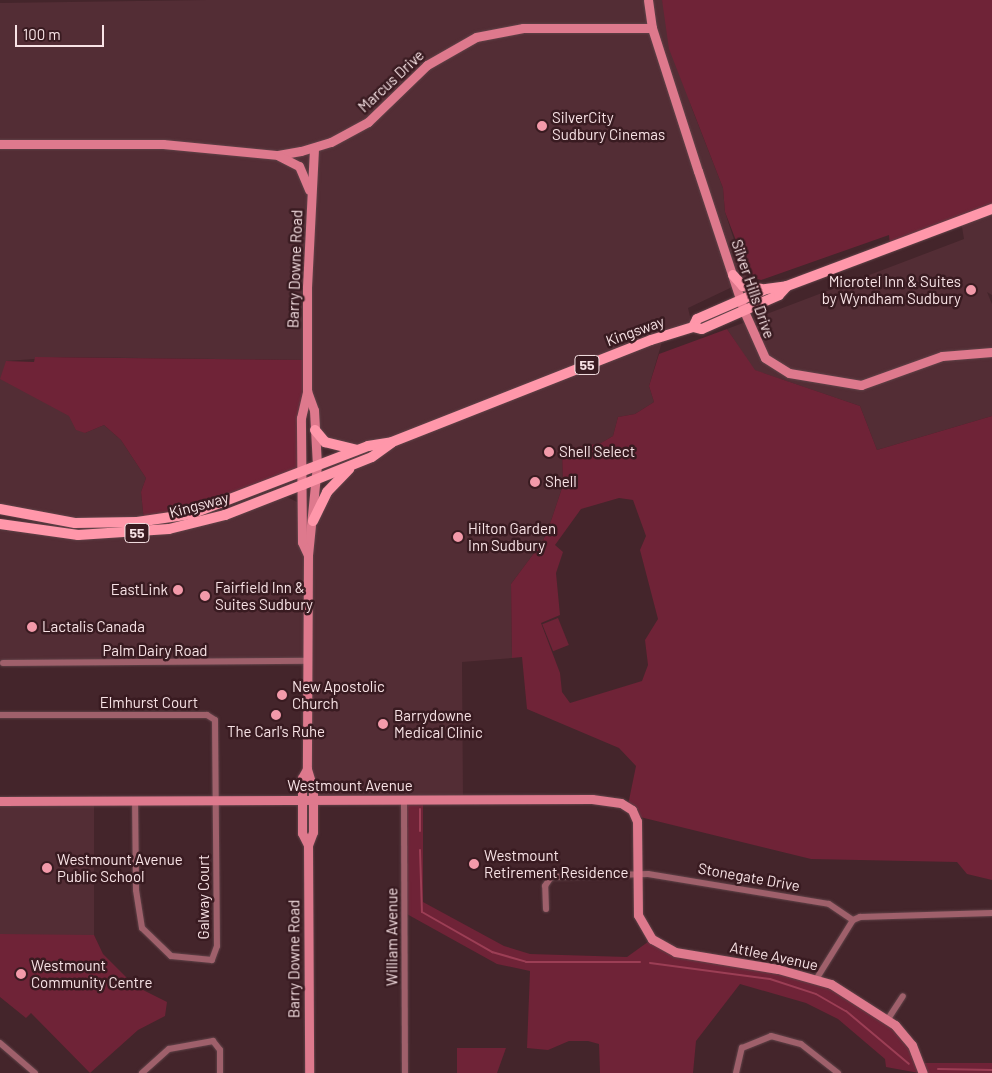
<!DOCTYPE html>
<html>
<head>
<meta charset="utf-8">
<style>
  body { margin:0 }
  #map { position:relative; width:992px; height:1073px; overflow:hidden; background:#44252b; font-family:Barlow,sans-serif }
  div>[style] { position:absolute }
  .built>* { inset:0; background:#532d35; transform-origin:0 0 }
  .green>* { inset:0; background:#6f2337; transform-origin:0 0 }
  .stream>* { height:2px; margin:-1px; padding:0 1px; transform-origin:1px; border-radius:1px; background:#9c3e55 }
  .roads { filter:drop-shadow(0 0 1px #614349) drop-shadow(0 0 1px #614349) }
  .street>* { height:6px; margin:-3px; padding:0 3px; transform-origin:3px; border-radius:3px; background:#9f606b }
  .secondary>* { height:9px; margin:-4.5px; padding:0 4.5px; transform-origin:4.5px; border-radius:4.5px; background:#de798d }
  .primary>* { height:10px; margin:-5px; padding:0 5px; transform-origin:5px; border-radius:5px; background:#ff97aa }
  .dots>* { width:14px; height:14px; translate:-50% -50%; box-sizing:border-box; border:2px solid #391b21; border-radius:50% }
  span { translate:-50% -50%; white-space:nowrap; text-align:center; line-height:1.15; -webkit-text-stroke:5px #391b21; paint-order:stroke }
  .shield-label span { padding:1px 4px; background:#391b21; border:1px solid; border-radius:4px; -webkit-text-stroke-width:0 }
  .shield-label { font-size:14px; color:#f8e3e6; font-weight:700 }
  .street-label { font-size:15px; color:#f8e3e6 }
  .poi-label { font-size:15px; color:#f8e3e6 }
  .left { translate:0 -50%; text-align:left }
  .right { translate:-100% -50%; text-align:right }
  .scale { position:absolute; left:15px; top:25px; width:89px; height:22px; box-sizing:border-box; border:2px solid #f8e3e6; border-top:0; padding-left:6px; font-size:15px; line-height:18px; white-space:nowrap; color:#f8e3e6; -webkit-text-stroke:4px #391b21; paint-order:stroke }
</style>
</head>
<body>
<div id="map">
  <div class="built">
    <div style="clip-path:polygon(208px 0,662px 0,691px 106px,723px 188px,725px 212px,747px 280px,688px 308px,692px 325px,664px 335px,649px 386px,654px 402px,635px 414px,618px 417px,613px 436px,601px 443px,562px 450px,563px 485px,552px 518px,543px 541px,511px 584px,512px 658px,462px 662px,463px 799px,313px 800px,307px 769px,308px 664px,0 665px,0 530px,74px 538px,142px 536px,287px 497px,299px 503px,302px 542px,335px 482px,391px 443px,337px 446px,315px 430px,306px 360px,63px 357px,6px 361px,38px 398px,70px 416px,85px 433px,104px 425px,121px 440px,146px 478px,141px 492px,144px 521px,115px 523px,0 509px,0 3px)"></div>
    <div style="clip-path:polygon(992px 177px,992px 295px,987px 292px,992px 304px,992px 416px,877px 450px,860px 406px,754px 370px,727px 329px,964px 239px,961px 221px)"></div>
    <div style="left:94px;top:801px;width:134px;height:94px;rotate:90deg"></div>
  </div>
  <div class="green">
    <div style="clip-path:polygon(662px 0,992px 0,992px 209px,890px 247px,889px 235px,761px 280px,750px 277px,725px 212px,723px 188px,669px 49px)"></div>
    <div style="clip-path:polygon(evenodd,727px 329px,755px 370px,860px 406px,877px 450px,992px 416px,992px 880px,967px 874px,957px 862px,811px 859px,636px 816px,628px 805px,636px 766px,619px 748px,527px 709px,522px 657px,512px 658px,511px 584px,543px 541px,552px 518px,563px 485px,562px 450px,601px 443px,613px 436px,618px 417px,635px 414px,654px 402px,649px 386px,659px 354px,727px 329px,619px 498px,633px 500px,646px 536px,640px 550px,658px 619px,645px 640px,648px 665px,642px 681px,570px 703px,562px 692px,560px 673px,541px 623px,560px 615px,556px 573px,563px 552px,555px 545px,581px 509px,619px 498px)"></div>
    <div style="clip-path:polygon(35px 357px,307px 360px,302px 470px,224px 501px,144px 521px,141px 492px,146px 478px,121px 440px,104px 425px,85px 433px,76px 430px,69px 416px,0 379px,6px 361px,34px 362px)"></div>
    <div style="left:558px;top:618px;width:29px;height:17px;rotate:68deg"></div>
    <div style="clip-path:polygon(405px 799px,423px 799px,423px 902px,504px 946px,530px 954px,627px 957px,652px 939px,660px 945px,803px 974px,889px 1019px,921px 1063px,992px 1063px,992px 1073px,919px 1073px,886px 1067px,885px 1059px,838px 1019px,806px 1003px,740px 984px,696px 1041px,693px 1073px,600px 1073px,599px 1044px,588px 1041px,569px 1041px,548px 1050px,527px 1048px,530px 971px,497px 964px,405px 913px)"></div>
    <div style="clip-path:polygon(0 934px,94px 935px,103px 954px,135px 986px,167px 1002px,165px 1016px,138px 1030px,90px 1073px,31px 1013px,26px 1018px,0 997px)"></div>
    <div style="clip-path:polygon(457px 1048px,506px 1048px,497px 1073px,457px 1073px)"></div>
  </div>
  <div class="stream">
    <div style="left:420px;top:809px;width:22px;rotate:90deg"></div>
    <div style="left:420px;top:850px;width:62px;rotate:88.2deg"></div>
    <div style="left:422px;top:912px;width:81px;rotate:29.7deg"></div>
    <div style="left:492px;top:952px;width:35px;rotate:16deg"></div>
    <div style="left:526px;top:962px;width:114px"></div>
    <div style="left:650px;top:963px;width:121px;rotate:7.6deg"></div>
    <div style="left:770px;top:979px;width:48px;rotate:18.1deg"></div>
    <div style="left:816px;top:994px;width:34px;rotate:30deg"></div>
    <div style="left:846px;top:1011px;width:82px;rotate:40.1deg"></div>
    <div style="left:938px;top:1069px;width:54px;rotate:1.1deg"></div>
  </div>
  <div class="roads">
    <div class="street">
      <div style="left:3px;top:663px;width:305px;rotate:-0.4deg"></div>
      <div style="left:0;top:715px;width:207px"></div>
      <div style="left:207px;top:715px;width:9px;rotate:32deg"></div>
      <div style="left:215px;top:720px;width:226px;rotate:89.5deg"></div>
      <div style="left:217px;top:946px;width:15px;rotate:110deg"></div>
      <div style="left:212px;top:960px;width:41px;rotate:-174.4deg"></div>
      <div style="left:171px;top:956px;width:40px;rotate:-136deg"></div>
      <div style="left:142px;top:928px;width:38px;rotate:-99deg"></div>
      <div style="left:136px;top:890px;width:90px;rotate:-90.6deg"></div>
      <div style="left:404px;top:800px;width:273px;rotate:89.8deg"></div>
      <div style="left:546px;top:909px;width:23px;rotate:-92deg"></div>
      <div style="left:545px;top:886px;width:11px;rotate:-56deg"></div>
      <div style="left:551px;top:877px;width:97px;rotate:-1.8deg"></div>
      <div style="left:648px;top:874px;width:183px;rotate:9.4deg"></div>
      <div style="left:829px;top:904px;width:29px;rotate:34deg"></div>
      <div style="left:817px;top:978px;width:68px;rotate:-58.2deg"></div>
      <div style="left:853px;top:920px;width:8px;rotate:-23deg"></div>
      <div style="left:860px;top:917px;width:132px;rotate:-1.7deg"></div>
      <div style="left:888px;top:1019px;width:27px;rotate:-57deg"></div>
      <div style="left:0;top:1043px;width:46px;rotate:40.6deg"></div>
      <div style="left:142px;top:1073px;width:36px;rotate:-42deg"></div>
      <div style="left:169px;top:1049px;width:45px;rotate:-10.3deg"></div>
      <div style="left:213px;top:1041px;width:11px;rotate:52deg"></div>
      <div style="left:220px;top:1050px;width:23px;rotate:90deg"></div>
      <div style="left:736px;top:1073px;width:26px;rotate:-77deg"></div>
      <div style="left:742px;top:1048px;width:31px;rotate:-22deg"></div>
      <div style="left:771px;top:1036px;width:31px;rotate:15deg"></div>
      <div style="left:801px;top:1044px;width:47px;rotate:38.1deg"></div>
    </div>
    <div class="secondary">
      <div style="left:648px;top:0;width:28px;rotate:82deg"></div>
      <div style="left:652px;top:28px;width:150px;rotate:72.2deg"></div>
      <div style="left:698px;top:171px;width:147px;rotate:71.8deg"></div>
      <div style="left:744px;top:311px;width:51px;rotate:65.9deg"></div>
      <div style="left:765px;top:358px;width:28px;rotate:32deg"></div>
      <div style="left:789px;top:373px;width:73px;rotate:9.5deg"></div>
      <div style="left:861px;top:385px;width:86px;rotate:-19.7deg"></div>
      <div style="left:942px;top:356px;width:50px;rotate:-4.6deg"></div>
      <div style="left:0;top:144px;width:163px"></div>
      <div style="left:163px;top:144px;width:116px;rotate:5.5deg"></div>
      <div style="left:278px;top:155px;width:23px;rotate:-10deg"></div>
      <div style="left:301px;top:151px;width:31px;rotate:-17deg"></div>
      <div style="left:331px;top:142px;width:42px;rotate:-28.4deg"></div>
      <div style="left:368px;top:122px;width:82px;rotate:-44deg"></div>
      <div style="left:427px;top:65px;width:56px;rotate:-29.7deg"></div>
      <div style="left:476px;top:37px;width:48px;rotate:-10.8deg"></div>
      <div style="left:523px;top:28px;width:129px"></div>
      <div style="left:279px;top:156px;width:22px;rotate:27deg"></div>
      <div style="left:299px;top:166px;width:26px;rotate:67deg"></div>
      <div style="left:307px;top:391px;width:20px;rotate:70deg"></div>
      <div style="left:314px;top:410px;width:55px;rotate:86.9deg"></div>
      <div style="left:317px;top:465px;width:90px;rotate:95.7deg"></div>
      <div style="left:308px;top:555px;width:214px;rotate:90.3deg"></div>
      <div style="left:307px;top:769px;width:10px;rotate:119deg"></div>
      <div style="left:302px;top:778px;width:55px;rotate:90deg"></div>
      <div style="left:302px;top:833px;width:13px;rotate:63deg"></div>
      <div style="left:308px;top:555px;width:14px;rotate:-115deg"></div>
      <div style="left:302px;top:542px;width:124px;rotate:-90.5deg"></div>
      <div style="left:301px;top:418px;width:28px;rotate:-77deg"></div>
      <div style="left:307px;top:391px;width:104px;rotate:-90deg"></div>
      <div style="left:307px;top:287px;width:139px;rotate:-87.1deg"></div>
      <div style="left:307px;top:769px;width:21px;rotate:73deg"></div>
      <div style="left:313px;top:789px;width:43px;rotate:90deg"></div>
      <div style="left:313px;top:832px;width:14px;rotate:111deg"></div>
      <div style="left:308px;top:845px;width:228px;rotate:89.7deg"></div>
      <div style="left:0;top:801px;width:592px;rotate:-0.19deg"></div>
      <div style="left:592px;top:799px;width:29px;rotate:8deg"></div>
      <div style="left:621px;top:803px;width:13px;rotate:32deg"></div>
      <div style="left:632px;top:810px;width:12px;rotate:66deg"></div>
      <div style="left:637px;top:821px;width:94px;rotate:89.4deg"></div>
      <div style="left:638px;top:915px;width:28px;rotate:60deg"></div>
      <div style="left:652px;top:939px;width:26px;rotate:29deg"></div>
      <div style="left:675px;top:952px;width:104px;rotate:9.4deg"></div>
      <div style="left:778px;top:969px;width:55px;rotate:15.8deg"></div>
      <div style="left:831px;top:984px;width:76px;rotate:32.6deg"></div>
      <div style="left:895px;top:1025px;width:26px;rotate:50deg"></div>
      <div style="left:912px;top:1045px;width:30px;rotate:69deg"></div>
    </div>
    <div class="primary">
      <div style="left:733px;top:275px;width:15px;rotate:48deg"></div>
      <div style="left:743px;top:286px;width:19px;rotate:9deg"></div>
      <div style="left:693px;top:327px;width:9px;rotate:-63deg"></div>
      <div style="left:697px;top:319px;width:75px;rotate:-23.5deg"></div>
      <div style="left:766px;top:289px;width:21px;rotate:-8deg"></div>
      <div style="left:787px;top:286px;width:219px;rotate:-20.6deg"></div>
      <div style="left:315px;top:430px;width:16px;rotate:50deg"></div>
      <div style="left:325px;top:442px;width:32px;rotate:14deg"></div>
      <div style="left:0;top:509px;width:76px;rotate:10.6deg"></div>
      <div style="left:75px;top:523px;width:62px;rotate:-0.9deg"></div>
      <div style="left:137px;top:522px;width:55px;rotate:-8.4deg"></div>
      <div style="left:191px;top:514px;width:190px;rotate:-21deg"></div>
      <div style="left:368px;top:446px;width:24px;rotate:-9deg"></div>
      <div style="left:392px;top:442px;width:278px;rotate:-21.5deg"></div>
      <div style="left:651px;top:340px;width:44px;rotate:-17.2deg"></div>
      <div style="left:693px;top:327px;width:9px;rotate:13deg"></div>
      <div style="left:702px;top:329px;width:84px;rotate:-23.8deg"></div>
      <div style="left:779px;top:295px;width:12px;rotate:-48deg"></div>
      <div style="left:313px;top:521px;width:32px;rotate:-64deg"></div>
      <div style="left:327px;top:492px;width:32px;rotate:-46deg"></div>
      <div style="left:0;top:524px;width:79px;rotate:8deg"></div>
      <div style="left:78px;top:535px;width:91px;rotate:-3.8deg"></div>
      <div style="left:169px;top:529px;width:58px;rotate:-14deg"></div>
      <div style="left:225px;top:515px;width:83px;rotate:-21.3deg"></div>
      <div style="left:302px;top:485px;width:75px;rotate:-21.8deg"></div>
      <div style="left:372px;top:457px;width:24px;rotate:-36deg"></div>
    </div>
  </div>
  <div class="dots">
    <div style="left:542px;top:126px;background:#f39aaa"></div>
    <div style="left:971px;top:290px;background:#f39aaa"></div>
    <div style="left:549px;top:452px;background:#f39aaa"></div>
    <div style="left:535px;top:482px;background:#f39aaa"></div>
    <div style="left:458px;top:537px;background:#f39aaa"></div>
    <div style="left:178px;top:590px;background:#f39aaa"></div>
    <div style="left:205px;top:596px;background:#f39aaa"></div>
    <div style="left:32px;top:627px;background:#f39aaa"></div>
    <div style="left:282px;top:695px;background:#f39aaa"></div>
    <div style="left:276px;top:715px;background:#f39aaa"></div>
    <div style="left:383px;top:724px;background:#f39aaa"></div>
    <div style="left:474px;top:864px;background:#f39aaa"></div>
    <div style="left:47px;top:868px;background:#f39aaa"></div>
    <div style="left:21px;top:974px;background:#f39aaa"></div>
  </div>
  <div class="shield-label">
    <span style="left:587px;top:365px">55</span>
    <span style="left:137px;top:533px">55</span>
  </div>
  <div class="street-label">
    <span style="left:391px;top:81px;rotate:-43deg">Marcus Drive</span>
    <span style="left:295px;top:269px;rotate:-88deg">Barry Downe Road</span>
    <span style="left:753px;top:289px;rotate:71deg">Silver Hills Drive</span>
    <span style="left:635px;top:331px;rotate:-20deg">Kingsway</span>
    <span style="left:199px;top:505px;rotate:-15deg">Kingsway</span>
    <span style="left:155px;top:651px">Palm Dairy Road</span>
    <span style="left:149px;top:703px">Elmhurst Court</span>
    <span style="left:350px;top:786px">Westmount Avenue</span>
    <span style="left:749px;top:877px;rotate:10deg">Stonegate Drive</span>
    <span style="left:204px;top:897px;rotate:-90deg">Galway Court</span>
    <span style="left:392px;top:937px;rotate:-90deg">William Avenue</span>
    <span style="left:774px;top:956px;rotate:12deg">Attlee Avenue</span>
    <span style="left:294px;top:959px;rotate:-90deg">Barry Downe Road</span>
  </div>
  <div class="poi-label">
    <span class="left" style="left:552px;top:126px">SilverCity<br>Sudbury Cinemas</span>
    <span class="right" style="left:961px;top:290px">Microtel Inn &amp; Suites<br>by Wyndham Sudbury</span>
    <span class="left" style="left:559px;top:452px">Shell Select</span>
    <span class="left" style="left:545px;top:482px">Shell</span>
    <span class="left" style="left:468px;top:537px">Hilton Garden<br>Inn Sudbury</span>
    <span class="left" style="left:215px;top:596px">Fairfield Inn &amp;<br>Suites Sudbury</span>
    <span class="right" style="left:168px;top:590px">EastLink</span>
    <span class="left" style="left:42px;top:627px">Lactalis Canada</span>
    <span class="left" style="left:292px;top:695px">New Apostolic<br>Church</span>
    <span class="left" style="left:394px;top:724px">Barrydowne<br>Medical Clinic</span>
    <span style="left:276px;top:732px">The Carl's Ruhe</span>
    <span class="left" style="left:484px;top:864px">Westmount<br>Retirement Residence</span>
    <span class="left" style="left:57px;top:868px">Westmount Avenue<br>Public School</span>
    <span class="left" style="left:31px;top:974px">Westmount<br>Community Centre</span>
  </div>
  <div class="scale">100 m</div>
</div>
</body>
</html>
